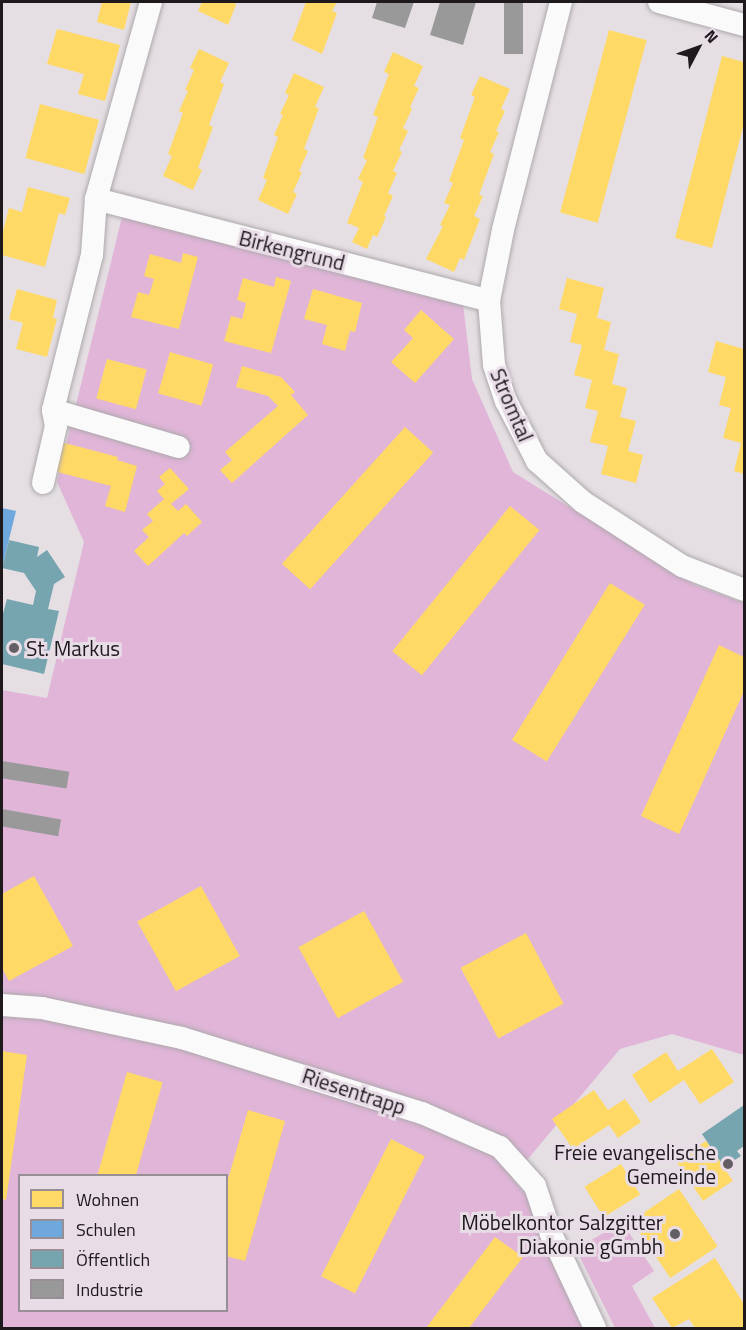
<!DOCTYPE html>
<html>
<head>
<meta charset="utf-8">
<style>
  body { margin:0 }
  #map { position:relative; width:746px; height:1330px; overflow:hidden; background:#e5dfe4; font-family:"Titillium Web",sans-serif }
  div>[style] { position:absolute }
  .green>* { inset:0; background:#e0b5d8 }
  .homes>* { inset:0; background:#ffd966; transform-origin:0 0 }
  .schools>* { inset:0; background:#6fa8dc }
  .public>* { inset:0; background:#76a5af }
  .industry>* { inset:0; background:#999; transform-origin:0 0 }
  .roads { filter:drop-shadow(0 0 2px #ada9ac) drop-shadow(0 0 2px #ada9ac) }
  .minor>* { height:22px; margin:-11px; padding:0 11px; transform-origin:11px; border-radius:11px; background:#fbfafb }
  .dots>* { width:16px; height:16px; translate:-50% -50%; box-sizing:border-box; border:3px solid #e8dce6; border-radius:50% }
  span { translate:-50% -50%; white-space:nowrap; text-align:center; line-height:1.15; -webkit-text-stroke:6px #e8dce6; paint-order:stroke }
  .street-label { font-size:21px; color:#1d191d }
  .poi-label { font-size:21px; color:#1d191d }
  .left { translate:0 -50%; text-align:left }
  .right { translate:-100% -50%; text-align:right }
  .frame { position:absolute; inset:0; border:3px solid #1d191d; pointer-events:none }
  .legend { position:absolute; left:18px; top:1174px; width:210px; height:138px; box-sizing:border-box; background:#e8dce6; border:2px solid #978e96; margin:0; padding:8px 10px; list-style:none; font-size:18px; color:#1d191d }
  .legend li { display:flex; align-items:center; gap:12px; height:30px }
  .legend b { width:30px; border:2px solid #978e96 }
  .north { position:absolute; left:668px; top:18px; width:60px; height:60px; -webkit-text-stroke:4px #e8dce6; paint-order:stroke; rotate:49deg; font-size:16px; font-weight:700; line-height:24px; text-align:center; color:#1d191d }
  .north::after { content:''; display:block; margin:auto; width:21px; height:27px; background:#1d191d; clip-path:polygon(50% 0,100% 100%,50% 72%,0 100%) }
</style>
</head>
<body>
<div id="map">
  <div class="green">
    <div style="clip-path:polygon(evenodd,122px 217px,463px 304px,472px 379px,513px 472px,695px 585px,744px 603px,744px 1055px,672px 1034px,620px 1049px,512px 1178px,536px 1207px,585px 1328px,2px 1328px,2px 690px,47px 698px,84px 542px,57px 482px,122px 217px,20px 1176px,226px 1176px,226px 1310px,20px 1310px,20px 1176px)"></div>
    <div style="clip-path:polygon(622px 1222px,654px 1271px,632px 1286px,655px 1328px,615px 1328px,576px 1249px)"></div>
  </div>
  <div class="homes">
    <div style="clip-path:polygon(102px 2px,131px 2px,124px 30px,97px 22px)"></div>
    <div style="clip-path:polygon(202px 2px,235px 2px,236px 5px,228px 25px,198px 11px)"></div>
    <div style="clip-path:polygon(306px 2px,337px 2px,332px 11px,337px 13px,322px 54px,292px 40px)"></div>
    <div style="clip-path:polygon(57px 29px,120px 45px,105px 101px,78px 94px,84px 74px,47px 64px)"></div>
    <div style="left:609px;top:30px;width:39px;height:189px;rotate:15deg"></div>
    <div style="clip-path:polygon(199px 49px,229px 63px,220px 82px,224px 84px,209px 125px,213px 127px,198px 168px,202px 170px,193px 190px,163px 176px,172px 156px,168px 154px,183px 113px,179px 111px,188px 91px,185px 90px,194px 70px,190px 68px)"></div>
    <div style="clip-path:polygon(393px 52px,423px 66px,414px 86px,419px 88px,410px 107px,412px 109px,403px 128px,408px 131px,399px 150px,402px 152px,393px 171px,397px 173px,388px 193px,393px 196px,384px 216px,386px 217px,377px 237px,373px 235px,367px 249px,352px 242px,359px 228px,347px 223px,363px 182px,358px 179px,367px 160px,363px 158px,378px 117px,373px 115px,389px 74px,384px 72px)"></div>
    <div style="clip-path:polygon(722px 56px,744px 62px,744px 123px,712px 248px,675px 238px)"></div>
    <div style="clip-path:polygon(294px 73px,324px 87px,315px 107px,319px 108px,304px 149px,308px 151px,299px 171px,302px 172px,293px 192px,297px 194px,288px 214px,258px 200px,267px 180px,263px 178px,278px 137px,274px 135px,283px 115px,280px 114px,289px 95px,285px 93px)"></div>
    <div style="clip-path:polygon(480px 76px,510px 89px,501px 109px,505px 111px,496px 131px,499px 132px,490px 152px,494px 154px,479px 195px,483px 196px,474px 216px,480px 219px,464px 260px,460px 258px,454px 272px,426px 259px,443px 226px,440px 225px,450px 205px,444px 203px,453px 183px,449px 181px,464px 140px,460px 138px,475px 97px,471px 95px)"></div>
    <div style="left:40px;top:104px;width:61px;height:56px;rotate:15deg"></div>
    <div style="clip-path:polygon(28px 187px,70px 198px,65px 215px,59px 213px,45px 267px,2px 255px,2px 235px,9px 208px,22px 212px)"></div>
    <div style="clip-path:polygon(183px 253px,198px 257px,179px 329px,131px 317px,138px 292px,149px 295px,154px 279px,144px 276px,150px 254px,181px 263px)"></div>
    <div style="clip-path:polygon(276px 277px,291px 281px,271px 353px,224px 341px,231px 316px,242px 319px,246px 303px,237px 300px,243px 278px,274px 287px)"></div>
    <div style="clip-path:polygon(567px 278px,604px 288px,597px 318px,611px 322px,604px 350px,619px 354px,612px 384px,627px 388px,620px 417px,636px 421px,628px 451px,643px 455px,636px 483px,601px 474px,608px 446px,590px 442px,598px 411px,585px 408px,592px 380px,574px 375px,582px 345px,570px 342px,577px 314px,559px 309px)"></div>
    <div style="clip-path:polygon(17px 289px,57px 300px,53px 318px,57px 319px,47px 357px,16px 349px,23px 323px,9px 319px)"></div>
    <div style="clip-path:polygon(313px 289px,362px 303px,355px 332px,350px 331px,345px 351px,322px 344px,327px 325px,304px 319px)"></div>
    <div style="clip-path:polygon(421px 310px,454px 339px,415px 383px,391px 362px,413px 338px,404px 330px)"></div>
    <div style="clip-path:polygon(716px 341px,744px 349px,744px 474px,734px 471px,741px 443px,723px 438px,731px 408px,719px 405px,726px 377px,708px 372px)"></div>
    <div style="left:170px;top:352px;width:45px;height:43px;rotate:16deg"></div>
    <div style="left:107px;top:359px;width:41px;height:41px;rotate:15deg"></div>
    <div style="clip-path:polygon(242px 366px,281px 377px,295px 392px,291px 395px,308px 415px,232px 483px,220px 470px,232px 460px,225px 452px,278px 406px,268px 396px,236px 387px)"></div>
    <div style="left:405px;top:427px;width:38px;height:184px;rotate:42deg"></div>
    <div style="clip-path:polygon(57px 441px,118px 457px,117px 460px,137px 466px,125px 512px,105px 506px,111px 486px,50px 470px)"></div>
    <div style="clip-path:polygon(170px 468px,189px 489px,171px 504px,178px 511px,186px 504px,202px 522px,187px 536px,184px 533px,148px 566px,134px 551px,149px 537px,142px 530px,153px 521px,147px 514px,164px 499px,157px 491px,165px 484px,159px 477px)"></div>
    <div style="left:510px;top:506px;width:38px;height:187px;rotate:39deg"></div>
    <div style="left:610px;top:583px;width:41px;height:185px;rotate:32deg"></div>
    <div style="clip-path:polygon(719px 645px,744px 657px,744px 691px,679px 834px,641px 816px)"></div>
    <div style="clip-path:polygon(34px 876px,73px 946px,9px 981px,2px 968px,2px 894px)"></div>
    <div style="left:201px;top:886px;width:80px;height:73px;rotate:61deg"></div>
    <div style="left:364px;top:911px;width:81px;height:75px;rotate:61deg"></div>
    <div style="left:526px;top:933px;width:80px;height:74px;rotate:62deg"></div>
    <div style="clip-path:polygon(712px 1049px,734px 1082px,700px 1104px,684px 1080px,650px 1103px,632px 1075px,666px 1052px,678px 1071px)"></div>
    <div style="clip-path:polygon(2px 1051px,27px 1055px,6px 1200px,2px 1199px)"></div>
    <div style="left:127px;top:1072px;width:37px;height:107px;rotate:16deg"></div>
    <div style="clip-path:polygon(594px 1090px,608px 1110px,625px 1099px,641px 1122px,618px 1138px,609px 1125px,573px 1149px,552px 1119px)"></div>
    <div style="clip-path:polygon(248px 1110px,285px 1121px,245px 1261px,226px 1256px,226px 1186px)"></div>
    <div style="left:391px;top:1139px;width:38px;height:154px;rotate:27deg"></div>
    <div style="left:706px;top:1141px;width:48px;height:36px;rotate:56deg"></div>
    <div style="left:621px;top:1164px;width:36px;height:43px;rotate:58deg"></div>
    <div style="left:679px;top:1189px;width:69px;height:57px;rotate:56deg"></div>
    <div style="clip-path:polygon(495px 1237px,523px 1257px,469px 1328px,426px 1328px)"></div>
    <div style="clip-path:polygon(715px 1258px,744px 1304px,744px 1328px,695px 1328px,689px 1319px,672px 1328px,652px 1298px)"></div>
  </div>
  <div class="schools">
    <div style="clip-path:polygon(2px 508px,16px 511px,2px 568px)"></div>
  </div>
  <div class="public">
    <div style="clip-path:polygon(9px 540px,39px 547px,37px 557px,47px 550px,65px 577px,54px 584px,48px 609px,59px 611px,44px 674px,2px 664px,2px 617px,7px 599px,33px 605px,36px 591px,24px 573px,2px 568px)"></div>
    <div style="clip-path:polygon(744px 1105px,744px 1146px,737px 1151px,741px 1156px,724px 1167px,702px 1134px)"></div>
  </div>
  <div class="industry">
    <div style="clip-path:polygon(377px 2px,414px 2px,405px 28px,372px 18px)"></div>
    <div style="clip-path:polygon(440px 2px,476px 2px,463px 45px,430px 35px)"></div>
    <div style="left:504px;top:2px;width:19px;height:52px"></div>
    <div style="left:2px;top:761px;width:68px;height:17px;rotate:9deg"></div>
    <div style="left:2px;top:809px;width:60px;height:17px;rotate:10deg"></div>
  </div>
  <div class="roads">
    <div class="minor">
      <div style="left:561px;top:2px;width:235px;rotate:104.3deg"></div>
      <div style="left:503px;top:230px;width:72px;rotate:101.2deg"></div>
      <div style="left:489px;top:301px;width:64px;rotate:85.5deg"></div>
      <div style="left:494px;top:365px;width:38px;rotate:72deg"></div>
      <div style="left:506px;top:401px;width:68px;rotate:62.7deg"></div>
      <div style="left:537px;top:461px;width:62px;rotate:41.7deg"></div>
      <div style="left:583px;top:502px;width:118px;rotate:32.9deg"></div>
      <div style="left:682px;top:566px;width:66px;rotate:21.2deg"></div>
      <div style="left:659px;top:2px;width:88px;rotate:15.1deg"></div>
      <div style="left:96px;top:199px;width:205px;rotate:-74.4deg"></div>
      <div style="left:53px;top:410px;width:131px;rotate:16.4deg"></div>
      <div style="left:43px;top:483px;width:58px;rotate:-77.2deg"></div>
      <div style="left:56px;top:426px;width:16px;rotate:-101deg"></div>
      <div style="left:53px;top:410px;width:160px;rotate:-75.9deg"></div>
      <div style="left:92px;top:255px;width:56px;rotate:-85.9deg"></div>
      <div style="left:96px;top:199px;width:406px;rotate:14.5deg"></div>
      <div style="left:2px;top:1005px;width:40px;rotate:4.3deg"></div>
      <div style="left:42px;top:1008px;width:143px;rotate:12.1deg"></div>
      <div style="left:182px;top:1038px;width:251px;rotate:17.4deg"></div>
      <div style="left:422px;top:1113px;width:85px;rotate:23.6deg"></div>
      <div style="left:500px;top:1147px;width:52px;rotate:48.1deg"></div>
      <div style="left:535px;top:1186px;width:51px;rotate:71.6deg"></div>
      <div style="left:551px;top:1234px;width:104px;rotate:64.9deg"></div>
    </div>
  </div>
  <div class="dots">
    <div style="left:14px;top:648px;background:#635e63"></div>
    <div style="left:728px;top:1164px;background:#635e63"></div>
    <div style="left:675px;top:1234px;background:#635e63"></div>
  </div>
  <div class="street-label">
    <span style="left:292px;top:250px;rotate:14deg">Birkengrund</span>
    <span style="left:512px;top:405px;rotate:67deg">Stromtal</span>
    <span style="left:354px;top:1091px;rotate:18deg">Riesentrapp</span>
  </div>
  <div class="poi-label">
    <span class="left" style="left:26px;top:648px">St. Markus</span>
    <span class="right" style="left:716px;top:1164px">Freie evangelische<br>Gemeinde</span>
    <span class="right" style="left:663px;top:1234px">Möbelkontor Salzgitter<br>Diakonie gGmbh</span>
  </div>
  <div class="frame"></div>
  <ul class="legend">
  <li><b style="height:16px;background:#ffd966"></b>Wohnen</li>
  <li><b style="height:16px;background:#6fa8dc"></b>Schulen</li>
  <li><b style="height:16px;background:#76a5af"></b>Öffentlich</li>
  <li><b style="height:16px;background:#999"></b>Industrie</li>
  </ul>
  <div class="north">N</div>
</div>
</body>
</html>
